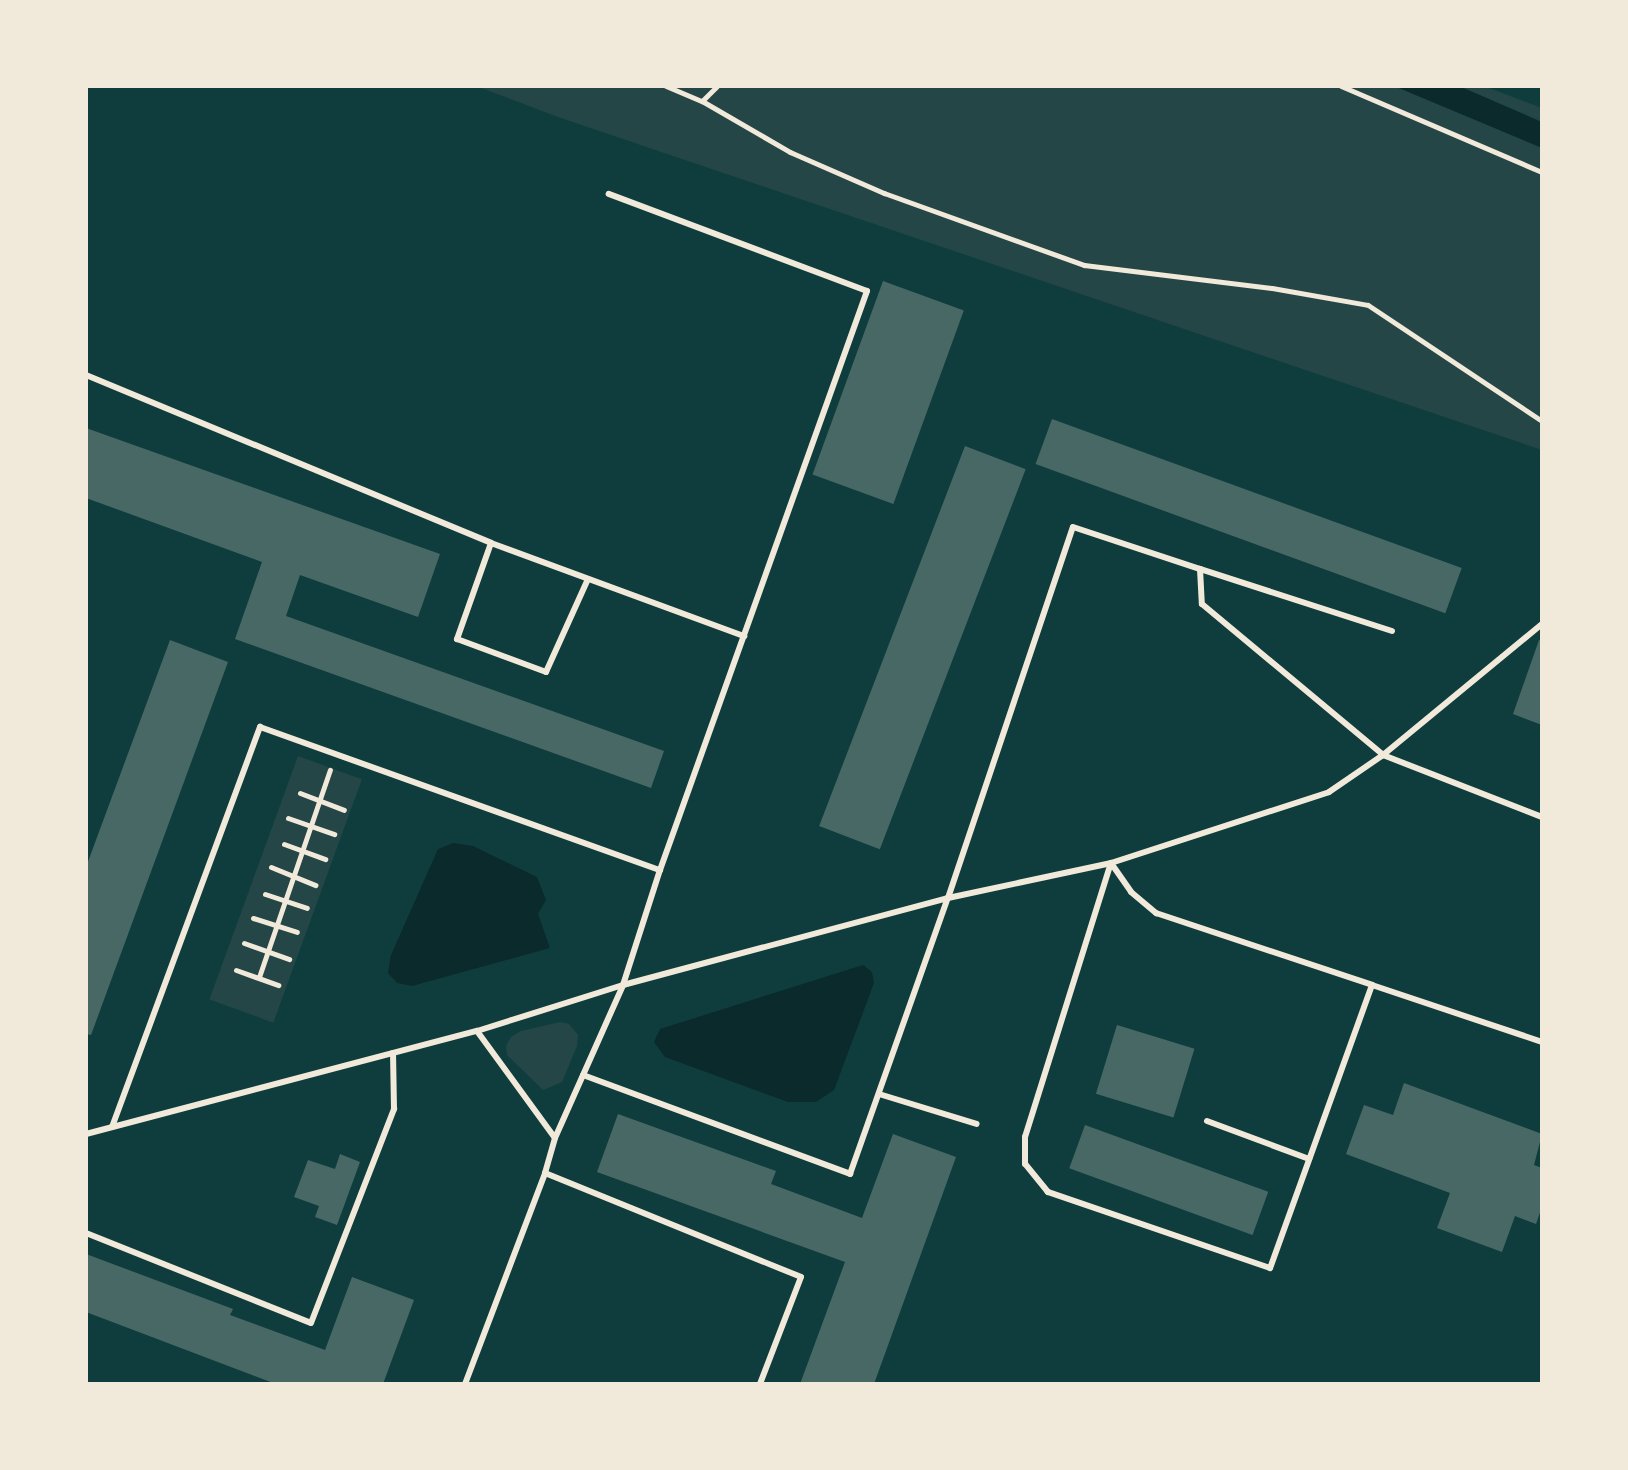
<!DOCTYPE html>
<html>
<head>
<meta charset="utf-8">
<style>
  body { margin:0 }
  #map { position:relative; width:1628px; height:1470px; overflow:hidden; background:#0f3d3e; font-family:Roboto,sans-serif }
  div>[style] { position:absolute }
  .green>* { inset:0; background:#244646; transform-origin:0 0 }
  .water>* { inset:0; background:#0a2a2b }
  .building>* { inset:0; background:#486865; transform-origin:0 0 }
  .path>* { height:5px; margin:-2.5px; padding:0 2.5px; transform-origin:2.5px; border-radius:2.5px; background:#f1e9da }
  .service>* { height:6px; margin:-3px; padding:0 3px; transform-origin:3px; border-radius:3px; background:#f1e9da }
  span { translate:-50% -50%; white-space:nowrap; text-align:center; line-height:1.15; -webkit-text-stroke:6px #f1e9da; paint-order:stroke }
  .frame { position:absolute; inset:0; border:88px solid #f1e9da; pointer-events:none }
</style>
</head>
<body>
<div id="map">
  <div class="green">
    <div style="clip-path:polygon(476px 86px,1484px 86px,1542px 108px,1542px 450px,558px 117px)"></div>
    <div style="left:298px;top:756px;width:68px;height:259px;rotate:20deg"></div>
    <div style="clip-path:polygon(560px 1022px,569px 1024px,578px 1035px,577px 1046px,562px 1082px,543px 1090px,507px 1055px,506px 1046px,511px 1037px,521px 1031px)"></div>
  </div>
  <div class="water">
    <div style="clip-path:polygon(1394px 86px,1459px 86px,1542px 122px,1542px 148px)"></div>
    <div style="clip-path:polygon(453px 843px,473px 846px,537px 877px,546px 900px,538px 914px,550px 948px,412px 986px,397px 983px,388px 973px,391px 955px,438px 849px)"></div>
    <div style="clip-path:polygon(863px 965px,872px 972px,874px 983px,834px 1090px,816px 1102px,788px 1102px,665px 1057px,654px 1042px,660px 1029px)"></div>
  </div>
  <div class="building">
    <div style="left:883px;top:281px;width:86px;height:206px;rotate:20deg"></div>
    <div style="left:1052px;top:419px;width:436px;height:48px;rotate:20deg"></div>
    <div style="clip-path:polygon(86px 428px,440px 554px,418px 617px,300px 575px,286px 616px,664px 751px,651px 788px,235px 639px,262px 562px,86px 498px)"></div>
    <div style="left:965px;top:446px;width:65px;height:407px;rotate:21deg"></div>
    <div style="clip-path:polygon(170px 640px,228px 662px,91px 1035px,86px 1034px,86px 867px)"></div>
    <div style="clip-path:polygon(1539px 640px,1542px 641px,1542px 725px,1513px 714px)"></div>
    <div style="left:1117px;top:1025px;width:81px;height:72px;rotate:17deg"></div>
    <div style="clip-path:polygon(1404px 1083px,1542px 1134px,1534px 1165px,1542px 1168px,1542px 1207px,1536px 1224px,1515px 1216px,1502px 1252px,1437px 1228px,1450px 1193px,1346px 1154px,1364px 1105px,1393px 1115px)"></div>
    <div style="clip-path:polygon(618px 1114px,776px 1171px,771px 1184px,862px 1218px,893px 1134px,956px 1157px,874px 1384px,800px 1384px,845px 1262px,597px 1172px)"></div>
    <div style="left:1085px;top:1125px;width:195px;height:46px;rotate:20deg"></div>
    <div style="clip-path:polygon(340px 1154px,360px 1162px,337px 1225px,315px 1217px,319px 1206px,294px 1197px,308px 1160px,335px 1169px)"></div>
    <div style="clip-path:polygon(86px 1254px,233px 1309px,230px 1315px,325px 1350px,352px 1277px,414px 1300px,383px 1384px,276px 1384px,86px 1312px)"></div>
  </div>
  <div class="path">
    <div style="left:666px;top:86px;width:39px;rotate:23deg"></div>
    <div style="left:702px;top:101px;width:102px;rotate:30.1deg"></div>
    <div style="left:790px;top:152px;width:103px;rotate:23.6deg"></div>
    <div style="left:884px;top:193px;width:213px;rotate:19.8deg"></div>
    <div style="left:1084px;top:265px;width:189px;rotate:7deg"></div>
    <div style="left:1272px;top:288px;width:97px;rotate:10deg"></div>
    <div style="left:1368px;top:305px;width:209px;rotate:33.7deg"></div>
    <div style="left:1341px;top:86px;width:219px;rotate:23.2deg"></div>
    <div style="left:702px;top:101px;width:21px;rotate:-45deg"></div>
    <div style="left:300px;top:793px;width:47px;rotate:21.1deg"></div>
    <div style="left:288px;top:818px;width:49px;rotate:19.2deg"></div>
    <div style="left:284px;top:844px;width:44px;rotate:20.1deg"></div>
    <div style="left:271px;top:867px;width:48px;rotate:22.2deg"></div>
    <div style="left:265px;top:894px;width:44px;rotate:18.4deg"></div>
    <div style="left:253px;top:918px;width:46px;rotate:17.7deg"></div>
    <div style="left:244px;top:943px;width:48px;rotate:19.6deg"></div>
    <div style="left:236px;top:970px;width:45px;rotate:19.7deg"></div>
    <div style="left:259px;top:977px;width:219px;rotate:-71.1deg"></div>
  </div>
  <div class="service">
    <div style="left:86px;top:375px;width:438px;rotate:22.5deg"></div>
    <div style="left:491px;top:543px;width:270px;rotate:20.2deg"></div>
    <div style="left:491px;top:543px;width:102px;rotate:109.5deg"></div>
    <div style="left:457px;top:639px;width:95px;rotate:20.3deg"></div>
    <div style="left:546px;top:672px;width:102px;rotate:-65.7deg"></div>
    <div style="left:1392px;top:631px;width:202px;rotate:-162.1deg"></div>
    <div style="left:1200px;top:569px;width:35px;rotate:87deg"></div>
    <div style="left:1202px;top:604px;width:236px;rotate:39.8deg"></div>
    <div style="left:1383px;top:755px;width:171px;rotate:21.3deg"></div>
    <div style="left:1372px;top:985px;width:301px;rotate:109.8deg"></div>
    <div style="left:1270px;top:1268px;width:235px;rotate:-161.1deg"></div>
    <div style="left:1048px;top:1192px;width:36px;rotate:-129deg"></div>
    <div style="left:1025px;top:1164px;width:27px;rotate:-90deg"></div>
    <div style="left:1025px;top:1137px;width:287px;rotate:-72.6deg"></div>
    <div style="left:1111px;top:863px;width:35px;rotate:55deg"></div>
    <div style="left:1131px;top:892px;width:33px;rotate:40deg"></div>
    <div style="left:1156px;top:913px;width:228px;rotate:18.4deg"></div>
    <div style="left:1372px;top:985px;width:179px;rotate:18.5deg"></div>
    <div style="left:477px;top:1031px;width:132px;rotate:53.9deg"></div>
    <div style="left:583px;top:1075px;width:285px;rotate:20.3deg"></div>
    <div style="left:850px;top:1174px;width:293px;rotate:-70.5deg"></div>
    <div style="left:948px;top:898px;width:391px;rotate:-71.4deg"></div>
    <div style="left:1073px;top:527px;width:134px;rotate:18.3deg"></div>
    <div style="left:879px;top:1094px;width:102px;rotate:17deg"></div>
    <div style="left:1207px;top:1121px;width:109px;rotate:20.4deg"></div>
    <div style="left:112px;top:1127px;width:427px;rotate:-69.7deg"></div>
    <div style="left:260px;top:727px;width:425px;rotate:19.7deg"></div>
    <div style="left:86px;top:1134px;width:404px;rotate:-14.8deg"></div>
    <div style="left:477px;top:1031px;width:153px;rotate:-17.5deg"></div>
    <div style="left:623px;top:985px;width:336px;rotate:-15deg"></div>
    <div style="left:948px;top:898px;width:167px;rotate:-12.1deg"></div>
    <div style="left:1111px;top:863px;width:229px;rotate:-18deg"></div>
    <div style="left:1329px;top:792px;width:65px;rotate:-34.4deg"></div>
    <div style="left:1383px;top:755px;width:206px;rotate:-39.5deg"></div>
    <div style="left:545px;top:1173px;width:276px;rotate:22.1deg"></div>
    <div style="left:801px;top:1277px;width:115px;rotate:111deg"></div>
    <div style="left:86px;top:1233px;width:242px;rotate:21.8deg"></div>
    <div style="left:311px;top:1323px;width:230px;rotate:-68.8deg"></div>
    <div style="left:394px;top:1109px;width:56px;rotate:-91deg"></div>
    <div style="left:465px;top:1384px;width:226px;rotate:-69.2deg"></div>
    <div style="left:545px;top:1173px;width:36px;rotate:-74deg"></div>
    <div style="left:555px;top:1138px;width:167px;rotate:-66deg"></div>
    <div style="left:623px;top:985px;width:121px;rotate:-72.2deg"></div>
    <div style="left:660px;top:870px;width:615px;rotate:-70.33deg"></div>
    <div style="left:867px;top:291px;width:276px;rotate:-159.4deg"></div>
  </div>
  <div class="frame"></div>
</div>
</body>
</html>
